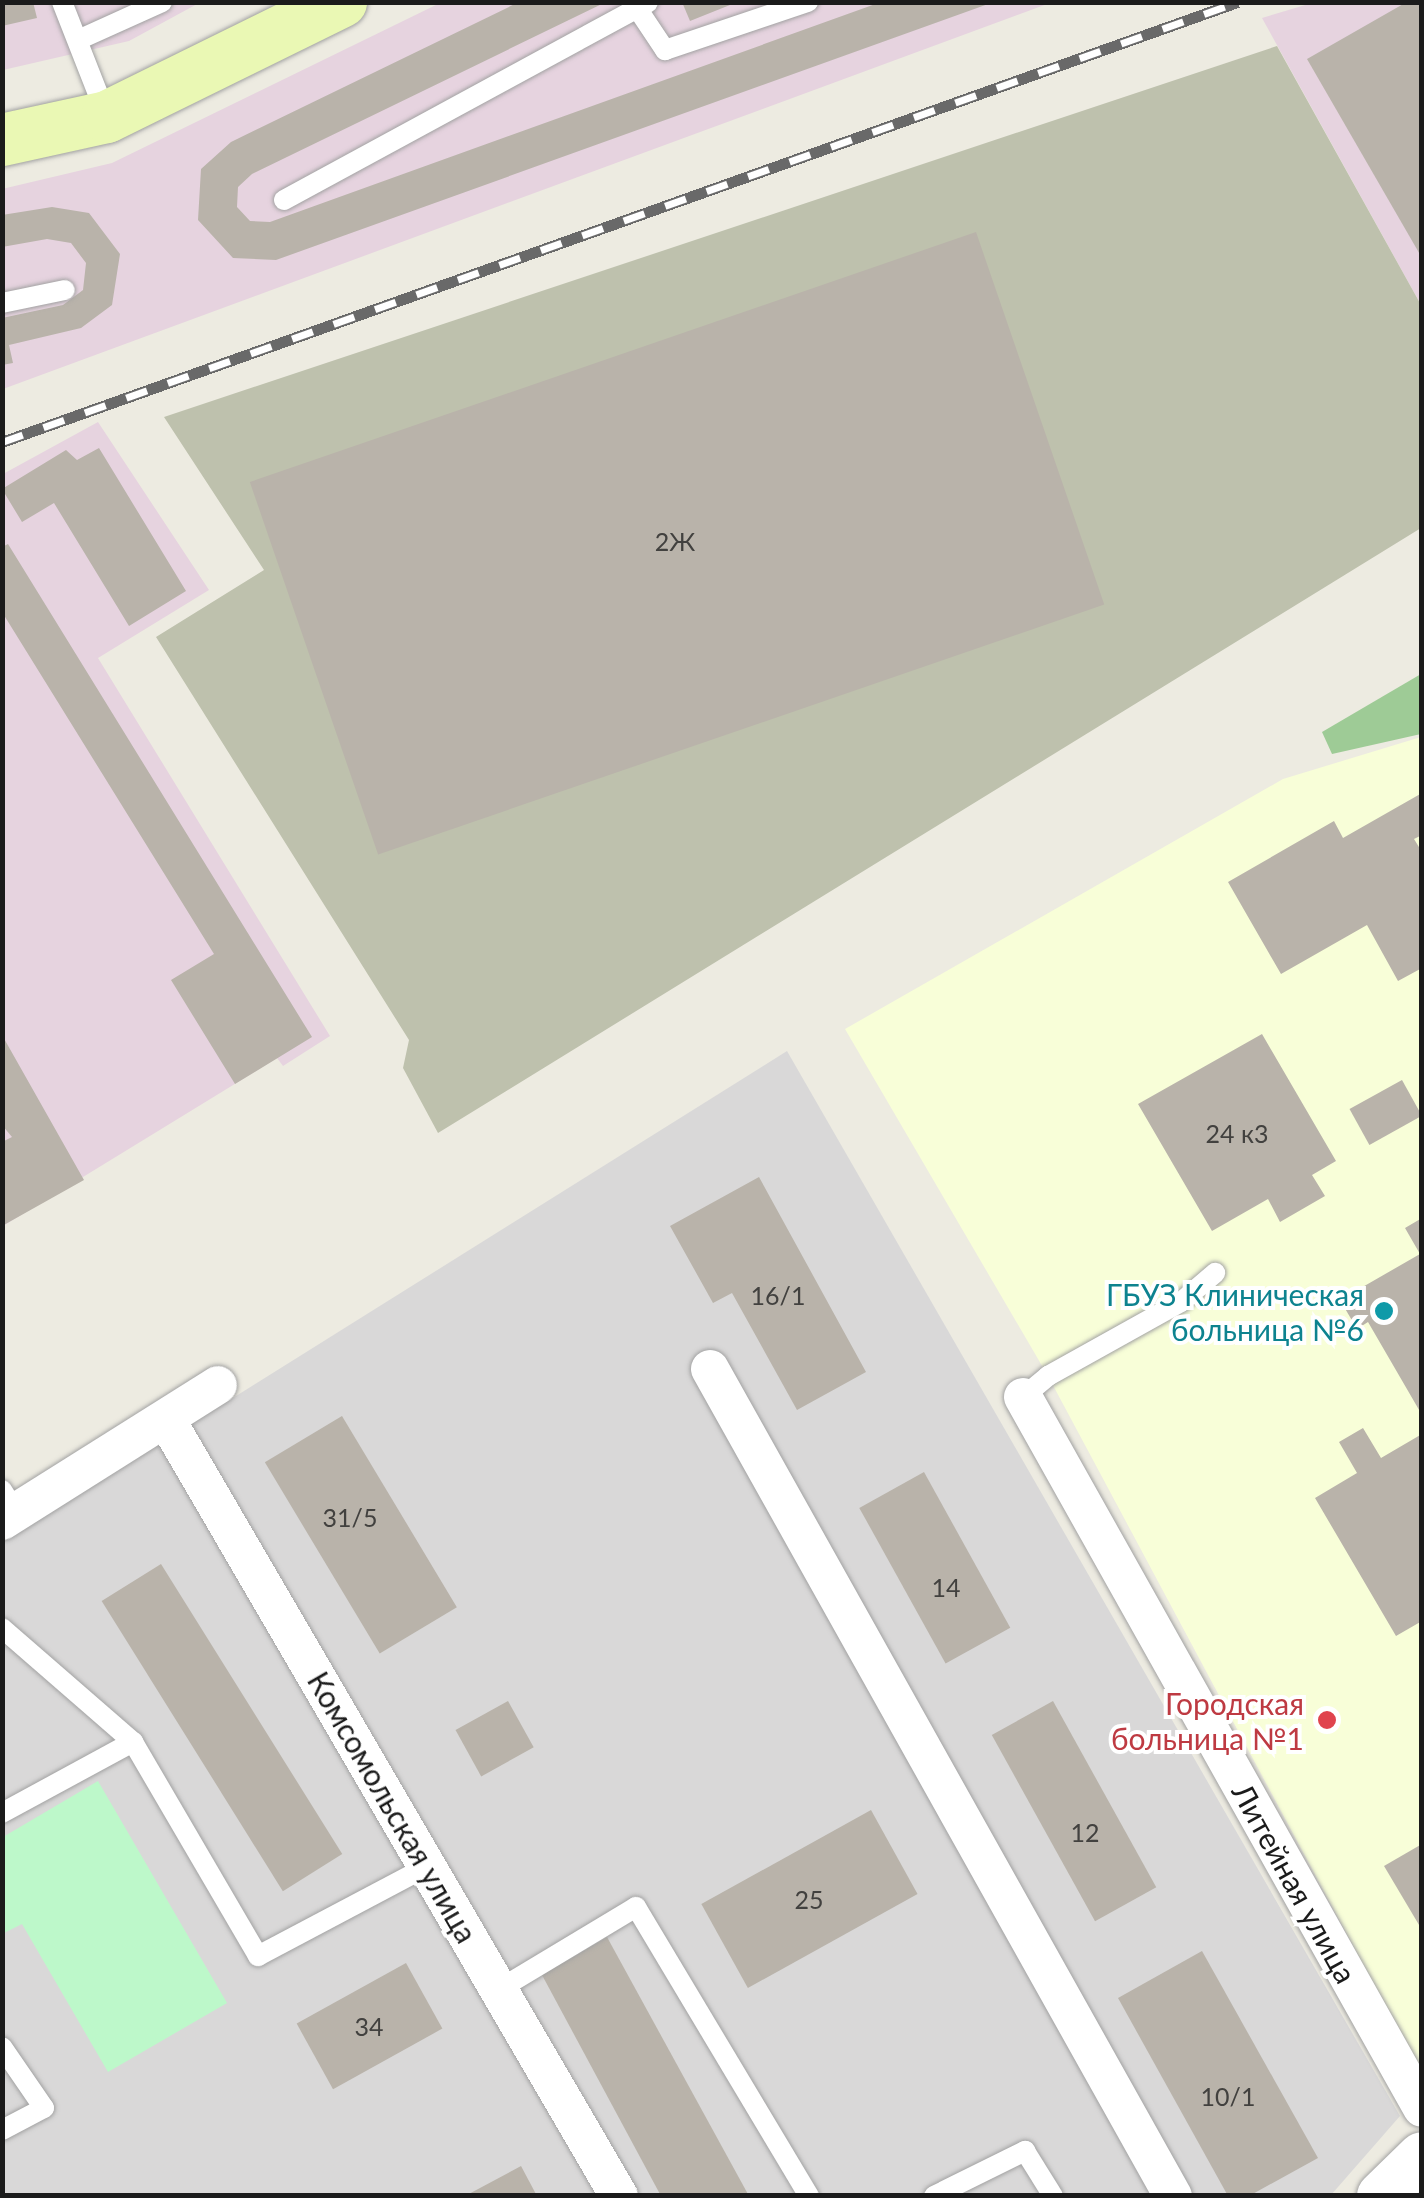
<!DOCTYPE html>
<html>
<head>
<meta charset="utf-8">
<style>
  body { margin:0 }
  #map { position:relative; width:1424px; height:2198px; overflow:hidden; background:#edebe1; font-family:Lato,sans-serif }
  div>[style] { position:absolute }
  .residential>* { inset:0; background:#d9d8d8 }
  .industrial>* { inset:0; background:#e6d3df }
  .education>* { inset:0; background:#f8fed8 }
  .construction>* { inset:0; background:#bec1ad }
  .forest>* { inset:0; background:#9ecb96 }
  .park>* { inset:0; background:#bdf8ca }
  .building>* { inset:0; background:#b9b3aa; transform-origin:0 0 }
  .roads { filter:drop-shadow(0 0 2px #a2a2a2) drop-shadow(0 0 2px #a2a2a2) }
  .service>* { height:20px; margin:-10px; padding:0 10px; transform-origin:10px; border-radius:10px; background:#fff }
  .minor>* { height:38px; margin:-19px; padding:0 19px; transform-origin:19px; border-radius:19px; background:#fff }
  .tertiary>* { height:48px; margin:-24px; padding:0 24px; transform-origin:24px; border-radius:24px; background:#fff }
  .secondary>* { height:52px; margin:-26px; padding:0 26px; transform-origin:26px; border-radius:26px; background:#eaf8b4 }
  .rail>* { height:11px; margin-top:-5.5px; transform-origin:0; background:repeating-linear-gradient(90deg,#fff 0 22px,#696969 0 44px); box-sizing:border-box; border-block:2px solid #696969 }
  .dots>* { width:28px; height:28px; translate:-50% -50%; box-sizing:border-box; border:5px solid #fff; border-radius:50% }
  span { translate:-50% -50%; white-space:nowrap; text-align:center; line-height:1.15; -webkit-text-stroke:8px #fff; paint-order:stroke }
  .number-label { font-size:25px; color:#42413f }
  .number-label span { -webkit-text-stroke-width:0 }
  .culture-label { font-size:30px; color:#0d838f }
  .right { translate:-100% -50%; text-align:right }
  .health-label { font-size:30px; color:#be3a42 }
  .street-label { font-size:30px; color:#1b1b1b }
  .frame { position:absolute; inset:0; border:5px solid #1b1b1b; pointer-events:none }
</style>
</head>
<body>
<div id="map">
  <div class="residential">
    <div style="clip-path:polygon(787px 1051px,1400px 2116px,1331px 2195px,3px 2196px,3px 1542px)"></div>
  </div>
  <div class="industrial">
    <div style="clip-path:polygon(2px 3px,199px 3px,129px 41px,3px 70px)"></div>
    <div style="clip-path:polygon(440px 3px,1050px 3px,3px 389px,2px 189px,112px 163px)"></div>
    <div style="clip-path:polygon(1312px 3px,1421px 3px,1421px 305px,1262px 18px)"></div>
    <div style="clip-path:polygon(98px 422px,209px 590px,98px 658px,330px 1036px,283px 1066px,277px 1058px,3px 1226px,3px 474px)"></div>
  </div>
  <div class="education">
    <div style="clip-path:polygon(1421px 737px,1422px 2064px,1418px 2067px,1048px 1376px,845px 1029px,1283px 779px)"></div>
  </div>
  <div class="construction">
    <div style="clip-path:polygon(1277px 46px,1421px 305px,1421px 528px,438px 1133px,403px 1068px,409px 1040px,156px 637px,264px 570px,164px 417px)"></div>
  </div>
  <div class="forest">
    <div style="clip-path:polygon(1421px 674px,1421px 734px,1332px 754px,1322px 732px)"></div>
  </div>
  <div class="park">
    <div style="clip-path:polygon(98px 1781px,227px 2003px,108px 2072px,22px 1924px,2px 1934px,3px 1837px)"></div>
  </div>
  <div class="building">
    <div style="clip-path:polygon(2px 2px,33px 2px,37px 18px,2px 26px)"></div>
    <div style="clip-path:polygon(519px 2px,606px 2px,252px 174px,238px 187px,237px 207px,250px 221px,270px 222px,881px 2px,991px 3px,276px 260px,233px 258px,198px 220px,201px 169px,231px 142px)"></div>
    <div style="clip-path:polygon(682px 2px,735px 2px,735px 3px,690px 21px)"></div>
    <div style="clip-path:polygon(1405px 3px,1422px 3px,1422px 258px,1307px 59px)"></div>
    <div style="clip-path:polygon(52px 207px,89px 213px,120px 254px,112px 305px,81px 328px,9px 345px,13px 363px,2px 365px,2px 318px,63px 305px,83px 290px,86px 263px,71px 243px,47px 239px,2px 247px,2px 215px)"></div>
    <div style="left:976px;top:232px;width:394px;height:768px;rotate:71deg"></div>
    <div style="clip-path:polygon(99px 448px,186px 591px,129px 626px,54px 503px,22px 522px,2px 489px,66px 450px,77px 460px)"></div>
    <div style="clip-path:polygon(8px 544px,312px 1037px,235px 1084px,171px 980px,214px 954px,2px 612px,2px 547px)"></div>
    <div style="clip-path:polygon(1422px 793px,1422px 835px,1414px 839px,1422px 852px,1422px 968px,1398px 981px,1367px 925px,1281px 974px,1228px 882px,1334px 821px,1343px 838px)"></div>
    <div style="clip-path:polygon(1262px 1034px,1336px 1161px,1312px 1175px,1325px 1196px,1280px 1222px,1268px 1199px,1212px 1231px,1138px 1104px)"></div>
    <div style="clip-path:polygon(2px 1035px,84px 1180px,2px 1226px,2px 1142px,12px 1137px,2px 1125px)"></div>
    <div style="left:1402px;top:1080px;width:41px;height:60px;rotate:61deg"></div>
    <div style="clip-path:polygon(759px 1177px,866px 1372px,797px 1410px,732px 1293px,713px 1303px,670px 1226px)"></div>
    <div style="clip-path:polygon(1422px 1218px,1422px 1415px,1368px 1322px,1357px 1329px,1340px 1300px,1420px 1254px,1405px 1228px)"></div>
    <div style="left:342px;top:1416px;width:223px;height:90px;rotate:59deg"></div>
    <div style="clip-path:polygon(1363px 1428px,1381px 1458px,1422px 1434px,1422px 1621px,1396px 1636px,1315px 1498px,1357px 1473px,1339px 1442px)"></div>
    <div style="left:924px;top:1472px;width:178px;height:74px;rotate:61deg"></div>
    <div style="left:161px;top:1564px;width:342px;height:70px;rotate:58deg"></div>
    <div style="left:508px;top:1701px;width:53px;height:60px;rotate:61deg"></div>
    <div style="left:1053px;top:1701px;width:213px;height:70px;rotate:61deg"></div>
    <div style="left:871px;top:1810px;width:96px;height:194px;rotate:61deg"></div>
    <div style="clip-path:polygon(1422px 1844px,1422px 1930px,1384px 1866px)"></div>
    <div style="clip-path:polygon(607px 1937px,749px 2196px,661px 2196px,542px 1975px)"></div>
    <div style="clip-path:polygon(1202px 1951px,1318px 2158px,1249px 2196px,1228px 2196px,1118px 1998px)"></div>
    <div style="left:406px;top:1963px;width:75px;height:125px;rotate:61deg"></div>
    <div style="clip-path:polygon(521px 2166px,537px 2196px,465px 2196px)"></div>
  </div>
  <div class="roads">
    <div class="service">
      <div style="left:62px;top:2px;width:123px;rotate:68.6deg"></div>
      <div style="left:633px;top:2px;width:58px;rotate:56.3deg"></div>
      <div style="left:665px;top:50px;width:151px;rotate:-18.6deg"></div>
      <div style="left:78px;top:40px;width:92px;rotate:-24.3deg"></div>
      <div style="left:284px;top:200px;width:414px;rotate:-28.5deg"></div>
      <div style="left:2px;top:303px;width:64px;rotate:-11.7deg"></div>
      <div style="left:1023px;top:1397px;width:33px;rotate:-40deg"></div>
      <div style="left:1048px;top:1376px;width:152px;rotate:-29.1deg"></div>
      <div style="left:1181px;top:1302px;width:45px;rotate:-40.5deg"></div>
      <div style="left:2px;top:1490px;width:26px;rotate:58deg"></div>
      <div style="left:2px;top:1628px;width:174px;rotate:41deg"></div>
      <div style="left:133px;top:1742px;width:248px;rotate:59.7deg"></div>
      <div style="left:258px;top:1956px;width:192px;rotate:-27.9deg"></div>
      <div style="left:2px;top:1813px;width:149px;rotate:-28.5deg"></div>
      <div style="left:498px;top:1990px;width:161px;rotate:-31deg"></div>
      <div style="left:636px;top:1907px;width:337px;rotate:59.1deg"></div>
      <div style="left:2px;top:2047px;width:74px;rotate:55.5deg"></div>
      <div style="left:44px;top:2108px;width:47px;rotate:152.4deg"></div>
      <div style="left:934px;top:2196px;width:102px;rotate:-26.3deg"></div>
      <div style="left:1025px;top:2151px;width:53px;rotate:58.1deg"></div>
    </div>
    <div class="minor">
      <div style="left:710px;top:1369px;width:948px;rotate:60.76deg"></div>
      <div style="left:1023px;top:1397px;width:815px;rotate:60.7deg"></div>
      <div style="left:166px;top:1419px;width:899px;rotate:59.76deg"></div>
      <div style="left:2px;top:1521px;width:255px;rotate:-32.2deg"></div>
    </div>
    <div class="tertiary">
      <div style="left:1381px;top:2196px;width:57px;rotate:-44.3deg"></div>
    </div>
    <div class="secondary">
      <div style="left:2px;top:140px;width:107px;rotate:-12.4deg"></div>
      <div style="left:107px;top:117px;width:261px;rotate:-26.2deg"></div>
    </div>
  </div>
  <div class="rail">
    <div style="left:2px;top:442px;width:1312px;rotate:-19.6deg"></div>
  </div>
  <div class="dots">
    <div style="left:1384px;top:1311px;background:#0f9aa8"></div>
    <div style="left:1327px;top:1720px;background:#e0444e"></div>
  </div>
  <div class="number-label">
    <span style="left:675px;top:541px">2Ж</span>
    <span style="left:1237px;top:1133px">24 к3</span>
    <span style="left:778px;top:1295px">16/1</span>
    <span style="left:350px;top:1517px">31/5</span>
    <span style="left:946px;top:1587px">14</span>
    <span style="left:1085px;top:1832px">12</span>
    <span style="left:809px;top:1899px">25</span>
    <span style="left:369px;top:2026px">34</span>
    <span style="left:1228px;top:2096px">10/1</span>
  </div>
  <div class="culture-label">
    <span class="right" style="left:1364px;top:1311px">ГБУЗ Клиническая<br>больница №6</span>
  </div>
  <div class="health-label">
    <span class="right" style="left:1304px;top:1720px">Городская<br>больница №1</span>
  </div>
  <div class="street-label">
    <span style="left:393px;top:1807px;rotate:60deg">Комсомольская улица</span>
    <span style="left:1295px;top:1883px;rotate:61deg">Литейная улица</span>
  </div>
  <div class="frame"></div>
</div>
</body>
</html>
